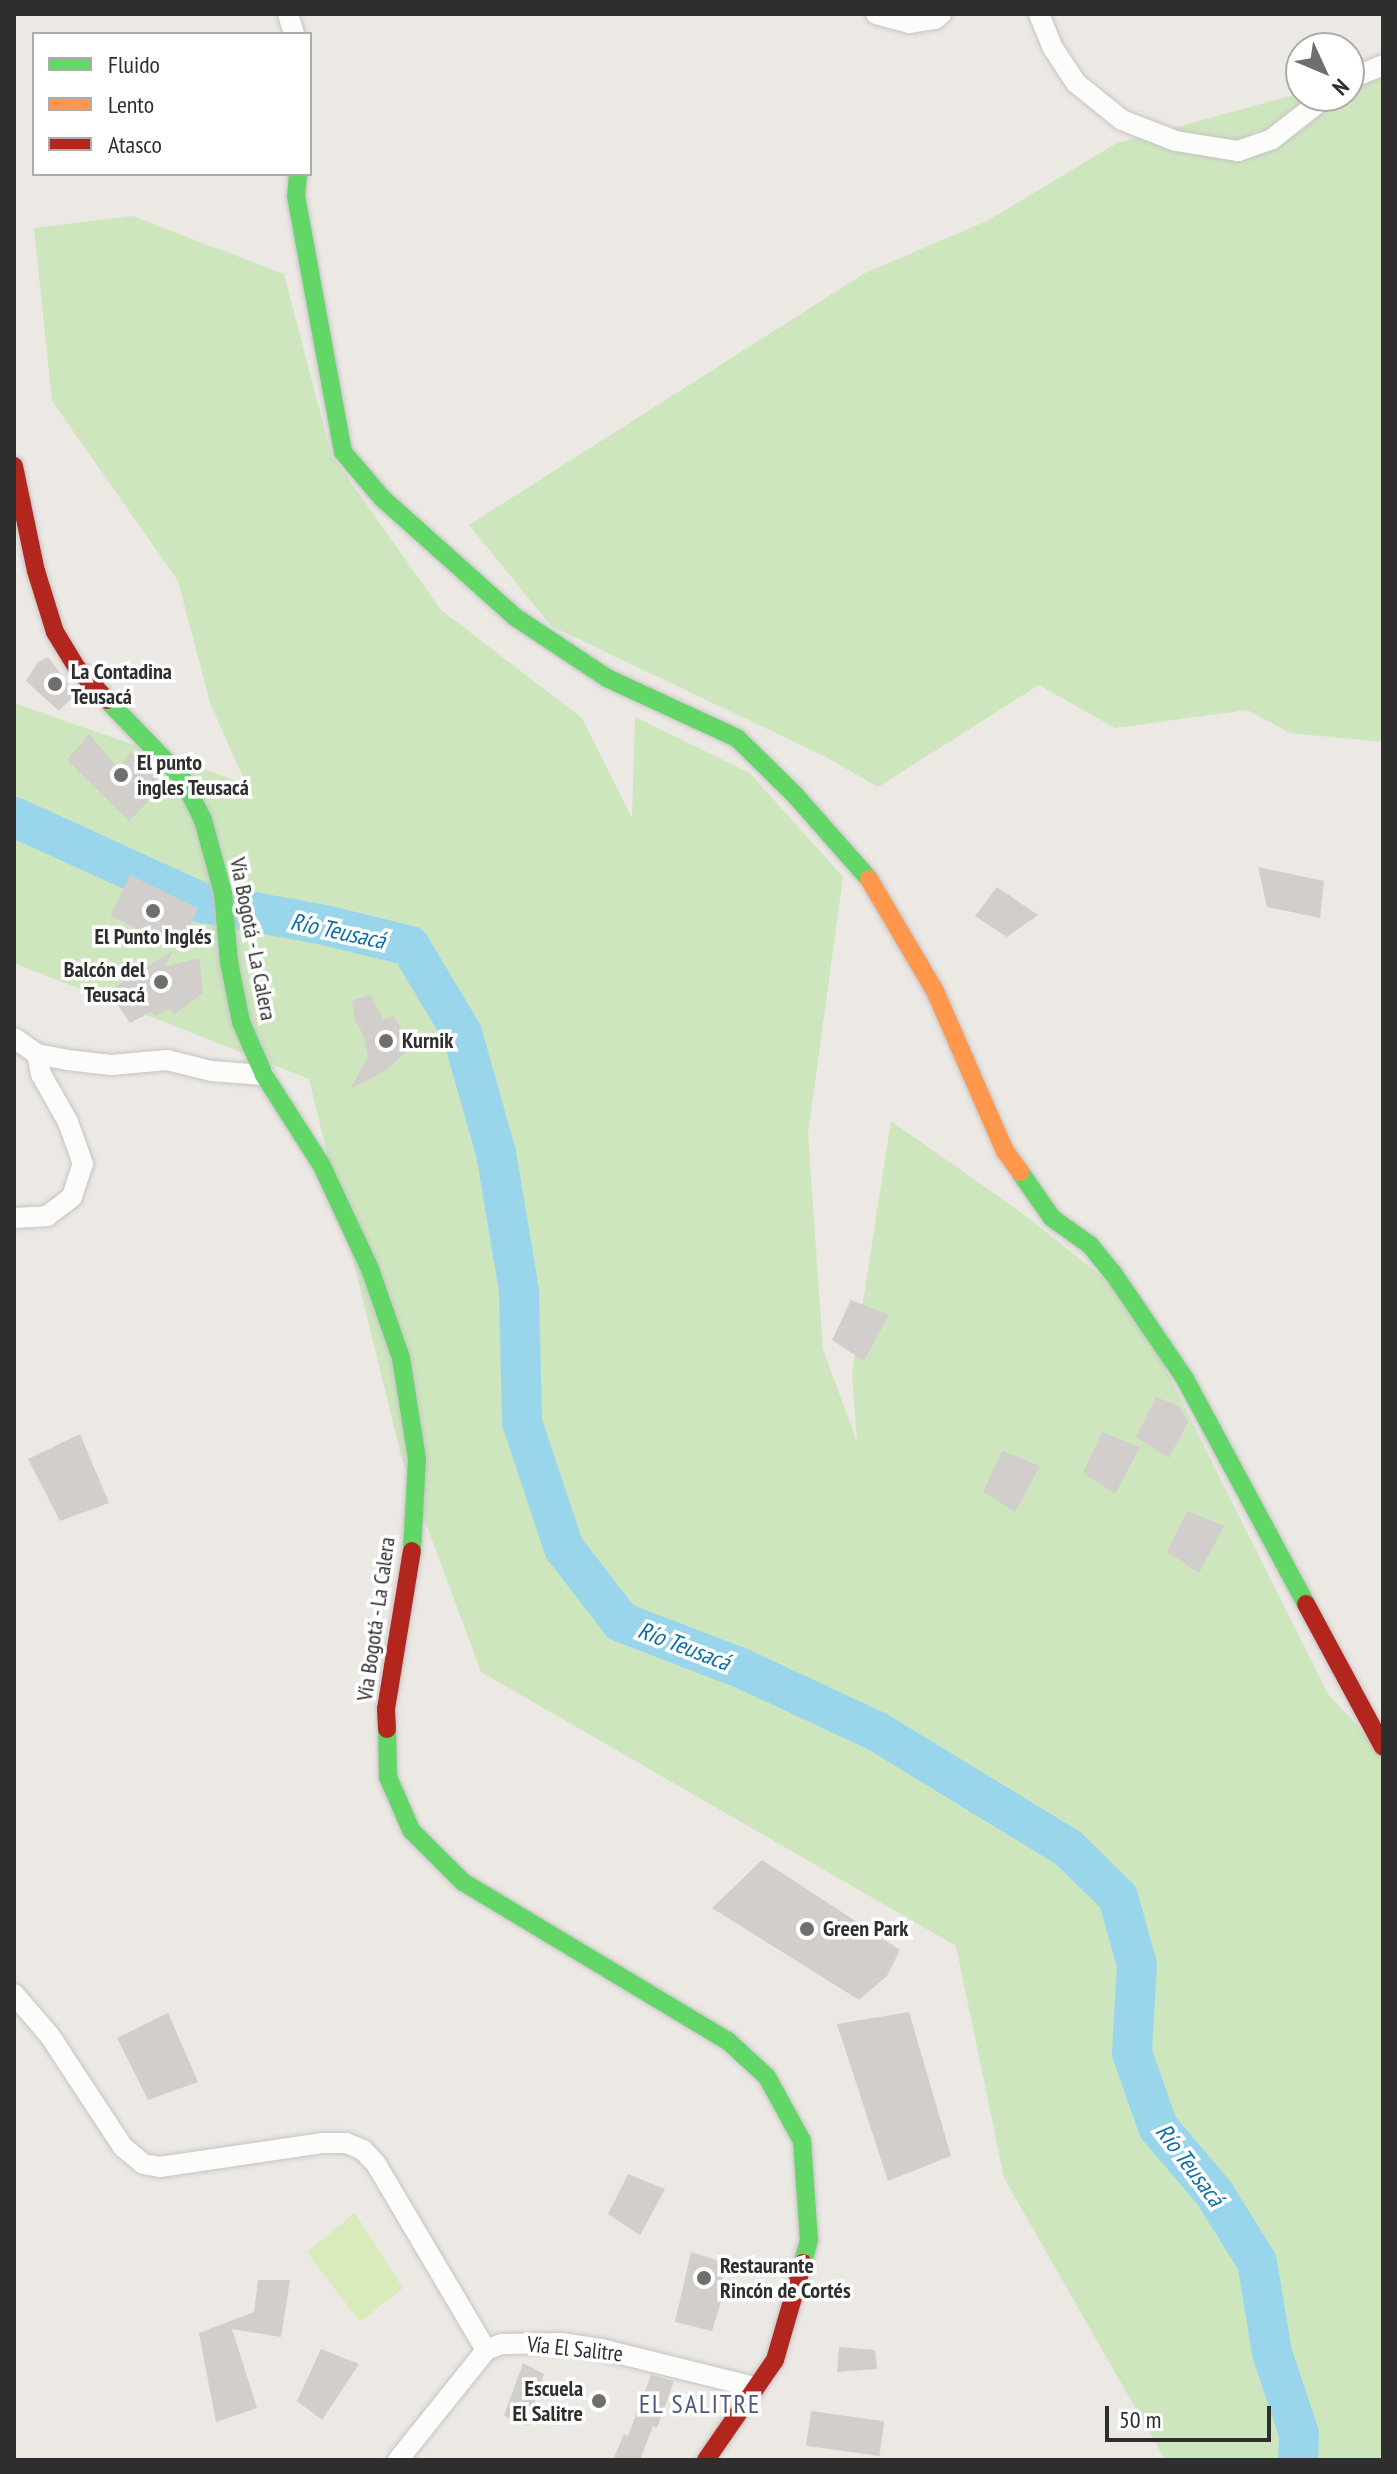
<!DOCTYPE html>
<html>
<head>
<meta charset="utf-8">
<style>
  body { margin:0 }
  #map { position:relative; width:1397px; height:2474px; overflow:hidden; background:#ece8e4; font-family:"PT Sans Narrow",sans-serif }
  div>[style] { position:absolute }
  .green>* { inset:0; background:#cee6be }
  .pitch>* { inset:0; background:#d9eabb }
  .river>* { height:40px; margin:-20px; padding:0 20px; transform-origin:20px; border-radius:20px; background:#99d6ec }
  .building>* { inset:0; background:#d1cecb; transform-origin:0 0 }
  .roads { filter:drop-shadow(0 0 2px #c5c4c5) drop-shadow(0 0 2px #c5c4c5) }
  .street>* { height:20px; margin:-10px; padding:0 10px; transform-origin:10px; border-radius:10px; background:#fcfcfb }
  .fast>* { height:18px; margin:-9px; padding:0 9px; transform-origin:9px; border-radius:9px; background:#63d668 }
  .slow>* { height:18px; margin:-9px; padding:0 9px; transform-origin:9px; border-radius:9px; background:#ff974d }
  .jam>* { height:18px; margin:-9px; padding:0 9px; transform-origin:9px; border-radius:9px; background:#b3261e }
  .dots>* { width:22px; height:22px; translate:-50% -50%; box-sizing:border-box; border:4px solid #fff; border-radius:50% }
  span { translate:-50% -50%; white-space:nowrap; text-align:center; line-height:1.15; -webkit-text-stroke:7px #fff; paint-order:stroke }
  .poi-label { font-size:22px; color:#2e2e2e; font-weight:700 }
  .left { translate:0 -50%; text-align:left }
  .right { translate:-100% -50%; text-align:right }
  .street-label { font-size:22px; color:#2e2e2e }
  .water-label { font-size:24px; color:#0d6fa3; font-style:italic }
  .quarter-label { font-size:26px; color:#4d5680; letter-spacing:2px }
  .frame { position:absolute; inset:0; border:16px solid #2e2e2e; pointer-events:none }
  .legend { position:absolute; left:32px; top:32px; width:280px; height:144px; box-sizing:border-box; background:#fff; border:2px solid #ababab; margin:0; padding:10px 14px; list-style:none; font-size:24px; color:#2e2e2e }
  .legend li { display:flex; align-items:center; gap:16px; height:40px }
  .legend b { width:40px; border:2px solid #ababab }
  .north { position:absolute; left:1285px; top:32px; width:80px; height:80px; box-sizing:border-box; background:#fff; border:2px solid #ababab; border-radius:50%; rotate:134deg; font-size:22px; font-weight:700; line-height:32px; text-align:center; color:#2e2e2e }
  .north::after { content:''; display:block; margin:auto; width:28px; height:36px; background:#706f6e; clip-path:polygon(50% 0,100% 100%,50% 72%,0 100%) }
  .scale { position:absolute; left:1105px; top:2406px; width:166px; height:36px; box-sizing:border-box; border:4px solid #2e2e2e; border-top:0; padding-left:10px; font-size:24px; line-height:28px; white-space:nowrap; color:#2e2e2e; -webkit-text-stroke:6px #fff; paint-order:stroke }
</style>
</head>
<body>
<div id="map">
  <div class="green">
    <div style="clip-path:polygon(1383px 76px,1383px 742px,1290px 733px,1247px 710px,1115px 728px,1039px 685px,878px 787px,826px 757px,551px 626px,469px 525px,865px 273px,989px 220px,1115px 144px,1301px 93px,1301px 96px,1349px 96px,1349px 81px)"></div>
    <div style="clip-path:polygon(132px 216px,284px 274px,331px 454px,441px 610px,582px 718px,632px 818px,635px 717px,750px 773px,843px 877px,808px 1134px,823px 1349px,857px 1442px,852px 1373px,891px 1121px,1022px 1213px,1131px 1300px,1328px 1694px,1383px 1753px,1383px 2460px,1165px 2460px,1004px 2178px,956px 1946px,481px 1672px,401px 1456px,309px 1079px,14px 963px,14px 703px,246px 784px,210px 703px,178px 581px,52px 401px,34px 228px)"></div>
  </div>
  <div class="pitch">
    <div style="clip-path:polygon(355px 2213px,403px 2288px,360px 2322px,307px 2252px)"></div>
  </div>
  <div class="river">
    <div style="left:14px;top:817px;width:208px;rotate:24.5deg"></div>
    <div style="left:203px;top:903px;width:119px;rotate:10.2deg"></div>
    <div style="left:320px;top:924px;width:93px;rotate:13.7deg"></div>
    <div style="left:410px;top:946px;width:101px;rotate:59.1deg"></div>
    <div style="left:462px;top:1033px;width:125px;rotate:74.2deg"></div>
    <div style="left:496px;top:1153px;width:139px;rotate:80.5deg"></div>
    <div style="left:519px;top:1290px;width:132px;rotate:88.7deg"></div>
    <div style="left:522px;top:1422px;width:133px;rotate:71.6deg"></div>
    <div style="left:564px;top:1548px;width:93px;rotate:52.4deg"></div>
    <div style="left:621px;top:1622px;width:129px;rotate:21deg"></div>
    <div style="left:741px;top:1668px;width:151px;rotate:25deg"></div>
    <div style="left:878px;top:1732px;width:223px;rotate:31.4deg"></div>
    <div style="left:1068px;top:1848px;width:70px;rotate:44.4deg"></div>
    <div style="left:1118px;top:1897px;width:71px;rotate:74.4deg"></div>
    <div style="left:1137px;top:1965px;width:88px;rotate:93.3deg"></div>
    <div style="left:1132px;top:2053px;width:78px;rotate:70.6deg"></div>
    <div style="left:1158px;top:2127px;width:87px;rotate:49.7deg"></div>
    <div style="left:1214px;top:2193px;width:81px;rotate:58.1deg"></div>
    <div style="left:1257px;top:2262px;width:92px;rotate:80.6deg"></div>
    <div style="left:1272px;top:2353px;width:85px;rotate:71.6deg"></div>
    <div style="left:1299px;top:2434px;width:26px;rotate:92deg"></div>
  </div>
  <div class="building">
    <div style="clip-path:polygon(48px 657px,76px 694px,59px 711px,26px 681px,38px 662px)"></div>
    <div style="clip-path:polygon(89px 734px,118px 768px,131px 752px,163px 786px,129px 821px,67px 760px)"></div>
    <div style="clip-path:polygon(1258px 867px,1324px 881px,1320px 918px,1267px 907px)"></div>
    <div style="left:130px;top:875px;width:76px;height:45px;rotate:26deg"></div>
    <div style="clip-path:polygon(997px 887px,1038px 915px,1007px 937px,975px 916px)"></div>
    <div style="clip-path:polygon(174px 950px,164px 967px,199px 958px,203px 993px,175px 1014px,168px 1009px,156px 1016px,151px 1012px,130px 1023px,108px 991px)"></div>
    <div style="clip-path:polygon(371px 995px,383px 1019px,394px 1016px,412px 1047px,385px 1071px,350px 1089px,368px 1056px,363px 1034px,355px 1021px,352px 1000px)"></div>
    <div style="clip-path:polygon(851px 1300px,889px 1315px,864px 1361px,832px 1340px)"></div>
    <div style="clip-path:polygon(1156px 1397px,1179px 1406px,1188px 1422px,1169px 1458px,1136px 1437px)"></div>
    <div style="clip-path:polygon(1102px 1432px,1140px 1447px,1115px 1494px,1083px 1473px)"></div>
    <div style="clip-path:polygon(80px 1434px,109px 1503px,60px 1521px,28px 1459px)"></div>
    <div style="clip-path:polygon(1002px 1451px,1040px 1466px,1015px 1512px,983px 1492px)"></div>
    <div style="clip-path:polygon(1187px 1511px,1224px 1526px,1199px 1573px,1167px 1552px)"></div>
    <div style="clip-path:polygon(762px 1860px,900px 1950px,887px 1976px,859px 2000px,712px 1908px)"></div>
    <div style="clip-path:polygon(909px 2012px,951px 2156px,888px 2181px,837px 2024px)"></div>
    <div style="clip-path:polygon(168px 2013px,198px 2082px,148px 2100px,117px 2038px)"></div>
    <div style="clip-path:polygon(628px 2174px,665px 2189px,640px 2235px,608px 2214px)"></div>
    <div style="clip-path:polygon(691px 2252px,722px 2262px,723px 2295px,712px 2331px,675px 2322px)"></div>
    <div style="clip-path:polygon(258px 2280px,290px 2280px,281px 2337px,232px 2329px,257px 2408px,216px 2422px,199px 2333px,254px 2312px)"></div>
    <div style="clip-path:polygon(839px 2347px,875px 2350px,877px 2369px,837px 2372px)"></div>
    <div style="clip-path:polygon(321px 2349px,359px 2364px,322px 2420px,297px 2401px)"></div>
    <div style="clip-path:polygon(523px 2363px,544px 2374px,527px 2426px,504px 2416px)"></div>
    <div style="clip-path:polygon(651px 2375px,674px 2381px,657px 2428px,653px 2426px,640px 2460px,613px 2460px,624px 2434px,628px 2436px)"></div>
    <div style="left:811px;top:2411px;width:74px;height:35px;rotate:8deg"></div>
  </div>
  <div class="roads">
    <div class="street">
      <div style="left:288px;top:14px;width:21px;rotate:73deg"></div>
      <div style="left:876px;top:14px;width:34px;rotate:15deg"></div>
      <div style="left:909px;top:23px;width:26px;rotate:-9deg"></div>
      <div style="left:935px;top:19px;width:8px;rotate:-40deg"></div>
      <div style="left:1039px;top:14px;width:37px;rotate:68deg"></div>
      <div style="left:1053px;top:48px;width:42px;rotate:56.7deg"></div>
      <div style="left:1076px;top:83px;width:59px;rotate:38.8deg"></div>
      <div style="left:1122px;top:120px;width:58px;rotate:21.3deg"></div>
      <div style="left:1176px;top:141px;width:63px;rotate:9.2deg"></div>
      <div style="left:1238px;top:151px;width:36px;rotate:-19deg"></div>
      <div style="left:1272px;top:139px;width:70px;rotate:-38deg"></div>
      <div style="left:1349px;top:79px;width:37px;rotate:-22deg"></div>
      <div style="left:14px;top:1038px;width:28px;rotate:35deg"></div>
      <div style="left:37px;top:1054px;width:32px;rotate:11deg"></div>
      <div style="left:68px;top:1060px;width:43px;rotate:6.6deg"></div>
      <div style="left:111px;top:1065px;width:56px;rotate:-5.1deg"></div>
      <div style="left:167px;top:1060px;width:45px;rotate:14deg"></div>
      <div style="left:211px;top:1071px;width:53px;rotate:4.3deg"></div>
      <div style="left:14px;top:1218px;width:33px;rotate:-3deg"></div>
      <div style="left:47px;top:1216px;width:31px;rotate:-37deg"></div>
      <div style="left:72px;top:1197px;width:35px;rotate:-72deg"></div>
      <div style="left:83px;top:1164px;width:45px;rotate:-109.7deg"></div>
      <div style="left:68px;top:1122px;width:55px;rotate:-119.4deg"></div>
      <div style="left:41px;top:1074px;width:20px;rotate:-101deg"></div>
      <div style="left:14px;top:1994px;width:55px;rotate:49.4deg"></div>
      <div style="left:50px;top:2036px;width:133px;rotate:56.7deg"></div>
      <div style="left:123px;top:2147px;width:26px;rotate:40deg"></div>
      <div style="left:143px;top:2164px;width:17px;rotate:10deg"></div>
      <div style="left:160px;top:2167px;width:165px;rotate:-8.4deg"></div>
      <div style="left:323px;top:2143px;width:23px"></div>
      <div style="left:346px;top:2143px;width:18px;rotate:22deg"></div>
      <div style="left:363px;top:2150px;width:19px;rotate:47deg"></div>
      <div style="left:376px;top:2164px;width:216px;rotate:59.4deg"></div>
      <div style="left:398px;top:2460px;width:141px;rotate:-51.3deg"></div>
      <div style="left:486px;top:2350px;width:17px;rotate:-21deg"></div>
      <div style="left:502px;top:2344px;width:59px;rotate:-1deg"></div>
      <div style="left:561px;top:2343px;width:40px;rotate:8.5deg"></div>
      <div style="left:601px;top:2349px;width:158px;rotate:13.9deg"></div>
    </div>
    <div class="fast">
      <div style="left:298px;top:174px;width:22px;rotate:95deg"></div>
      <div style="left:296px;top:196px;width:260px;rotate:79.6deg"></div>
      <div style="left:343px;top:452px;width:60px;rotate:49.7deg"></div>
      <div style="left:382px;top:498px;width:178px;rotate:41.8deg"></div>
      <div style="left:515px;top:617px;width:110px;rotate:33.5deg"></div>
      <div style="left:607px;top:678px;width:143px;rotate:24.8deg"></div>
      <div style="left:737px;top:738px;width:81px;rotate:44.5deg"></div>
      <div style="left:795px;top:795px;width:112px;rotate:48.6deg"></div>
      <div style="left:107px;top:700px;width:108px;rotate:46.1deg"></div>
      <div style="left:182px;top:778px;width:47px;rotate:63.4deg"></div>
      <div style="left:203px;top:820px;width:76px;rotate:74.7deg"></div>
      <div style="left:223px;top:893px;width:69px;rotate:85deg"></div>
      <div style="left:229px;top:962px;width:61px;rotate:78.7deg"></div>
      <div style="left:241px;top:1022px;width:58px;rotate:66.5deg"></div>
      <div style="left:264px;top:1075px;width:106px;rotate:57.4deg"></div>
      <div style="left:321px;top:1164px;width:116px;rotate:65deg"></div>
      <div style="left:370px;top:1269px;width:94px;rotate:70.8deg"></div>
      <div style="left:401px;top:1358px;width:102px;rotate:81deg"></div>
      <div style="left:417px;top:1459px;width:92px;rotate:93.1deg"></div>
      <div style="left:1020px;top:1172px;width:56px;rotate:55.2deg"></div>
      <div style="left:1052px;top:1218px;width:47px;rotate:35.4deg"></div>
      <div style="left:1090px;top:1245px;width:36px;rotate:51deg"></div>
      <div style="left:1113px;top:1273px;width:128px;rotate:55.8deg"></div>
      <div style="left:1185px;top:1379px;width:255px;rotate:61.7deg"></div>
      <div style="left:387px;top:1729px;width:48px;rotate:88.8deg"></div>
      <div style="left:388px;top:1777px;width:58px;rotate:66.5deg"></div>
      <div style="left:411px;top:1830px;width:74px;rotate:45deg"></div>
      <div style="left:463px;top:1882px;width:309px;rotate:31deg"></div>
      <div style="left:728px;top:2041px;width:53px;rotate:42.7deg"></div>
      <div style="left:767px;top:2077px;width:73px;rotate:61.3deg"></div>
      <div style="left:802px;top:2141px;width:99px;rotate:86deg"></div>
      <div style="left:809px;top:2240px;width:24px;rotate:105deg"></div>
    </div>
    <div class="slow">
      <div style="left:869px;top:879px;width:130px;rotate:59.5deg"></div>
      <div style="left:935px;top:991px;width:175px;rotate:66.4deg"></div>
      <div style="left:1005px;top:1151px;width:26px;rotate:54deg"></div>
    </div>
    <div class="jam">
      <div style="left:14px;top:466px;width:107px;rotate:78.2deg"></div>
      <div style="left:36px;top:571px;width:64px;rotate:72.7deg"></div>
      <div style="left:55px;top:632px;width:42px;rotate:58.6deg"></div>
      <div style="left:77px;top:668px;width:44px;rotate:46.8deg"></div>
      <div style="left:1306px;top:1604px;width:162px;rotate:61.7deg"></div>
      <div style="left:387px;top:1729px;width:20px;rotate:-93deg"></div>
      <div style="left:386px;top:1709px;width:160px;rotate:-80.7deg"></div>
      <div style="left:706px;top:2460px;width:121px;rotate:-55.4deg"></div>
      <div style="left:775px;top:2360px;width:101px;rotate:-73.9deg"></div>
    </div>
  </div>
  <div class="dots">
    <div style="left:55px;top:684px;background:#706f6e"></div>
    <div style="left:121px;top:775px;background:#706f6e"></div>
    <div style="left:153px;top:911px;background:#706f6e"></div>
    <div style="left:161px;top:982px;background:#706f6e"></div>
    <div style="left:386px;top:1041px;background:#706f6e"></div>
    <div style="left:807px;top:1929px;background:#706f6e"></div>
    <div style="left:704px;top:2278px;background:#706f6e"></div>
    <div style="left:599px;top:2401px;background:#706f6e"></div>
  </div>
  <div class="poi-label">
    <span class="left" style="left:71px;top:684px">La Contadina<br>Teusacá</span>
    <span class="left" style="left:137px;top:775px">El punto<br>ingles Teusacá</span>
    <span style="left:153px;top:937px">El Punto Inglés</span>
    <span class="right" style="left:145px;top:982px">Balcón del<br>Teusacá</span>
    <span class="left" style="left:402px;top:1041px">Kurnik</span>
    <span class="left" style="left:823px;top:1929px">Green Park</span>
    <span class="left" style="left:720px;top:2278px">Restaurante<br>Rincón de Cortés</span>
    <span class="right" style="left:583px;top:2401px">Escuela<br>El Salitre</span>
  </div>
  <div class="street-label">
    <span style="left:253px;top:939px;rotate:79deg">Vía Bogotá - La Calera</span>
    <span style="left:376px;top:1619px;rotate:-82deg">Vía Bogotá - La Calera</span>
    <span style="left:575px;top:2349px;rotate:6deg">Vía El Salitre</span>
  </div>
  <div class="water-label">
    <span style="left:338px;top:931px;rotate:12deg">Río Teusacá</span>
    <span style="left:684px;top:1646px;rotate:21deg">Río Teusacá</span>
    <span style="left:1190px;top:2165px;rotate:53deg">Río Teusacá</span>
  </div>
  <div class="quarter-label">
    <span style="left:700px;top:2404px">EL SALITRE</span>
  </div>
  <div class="frame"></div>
  <ul class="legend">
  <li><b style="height:10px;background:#63d668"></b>Fluido</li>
  <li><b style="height:10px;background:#ff974d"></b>Lento</li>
  <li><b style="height:10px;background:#b3261e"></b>Atasco</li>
  </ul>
  <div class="north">N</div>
  <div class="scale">50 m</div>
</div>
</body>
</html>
